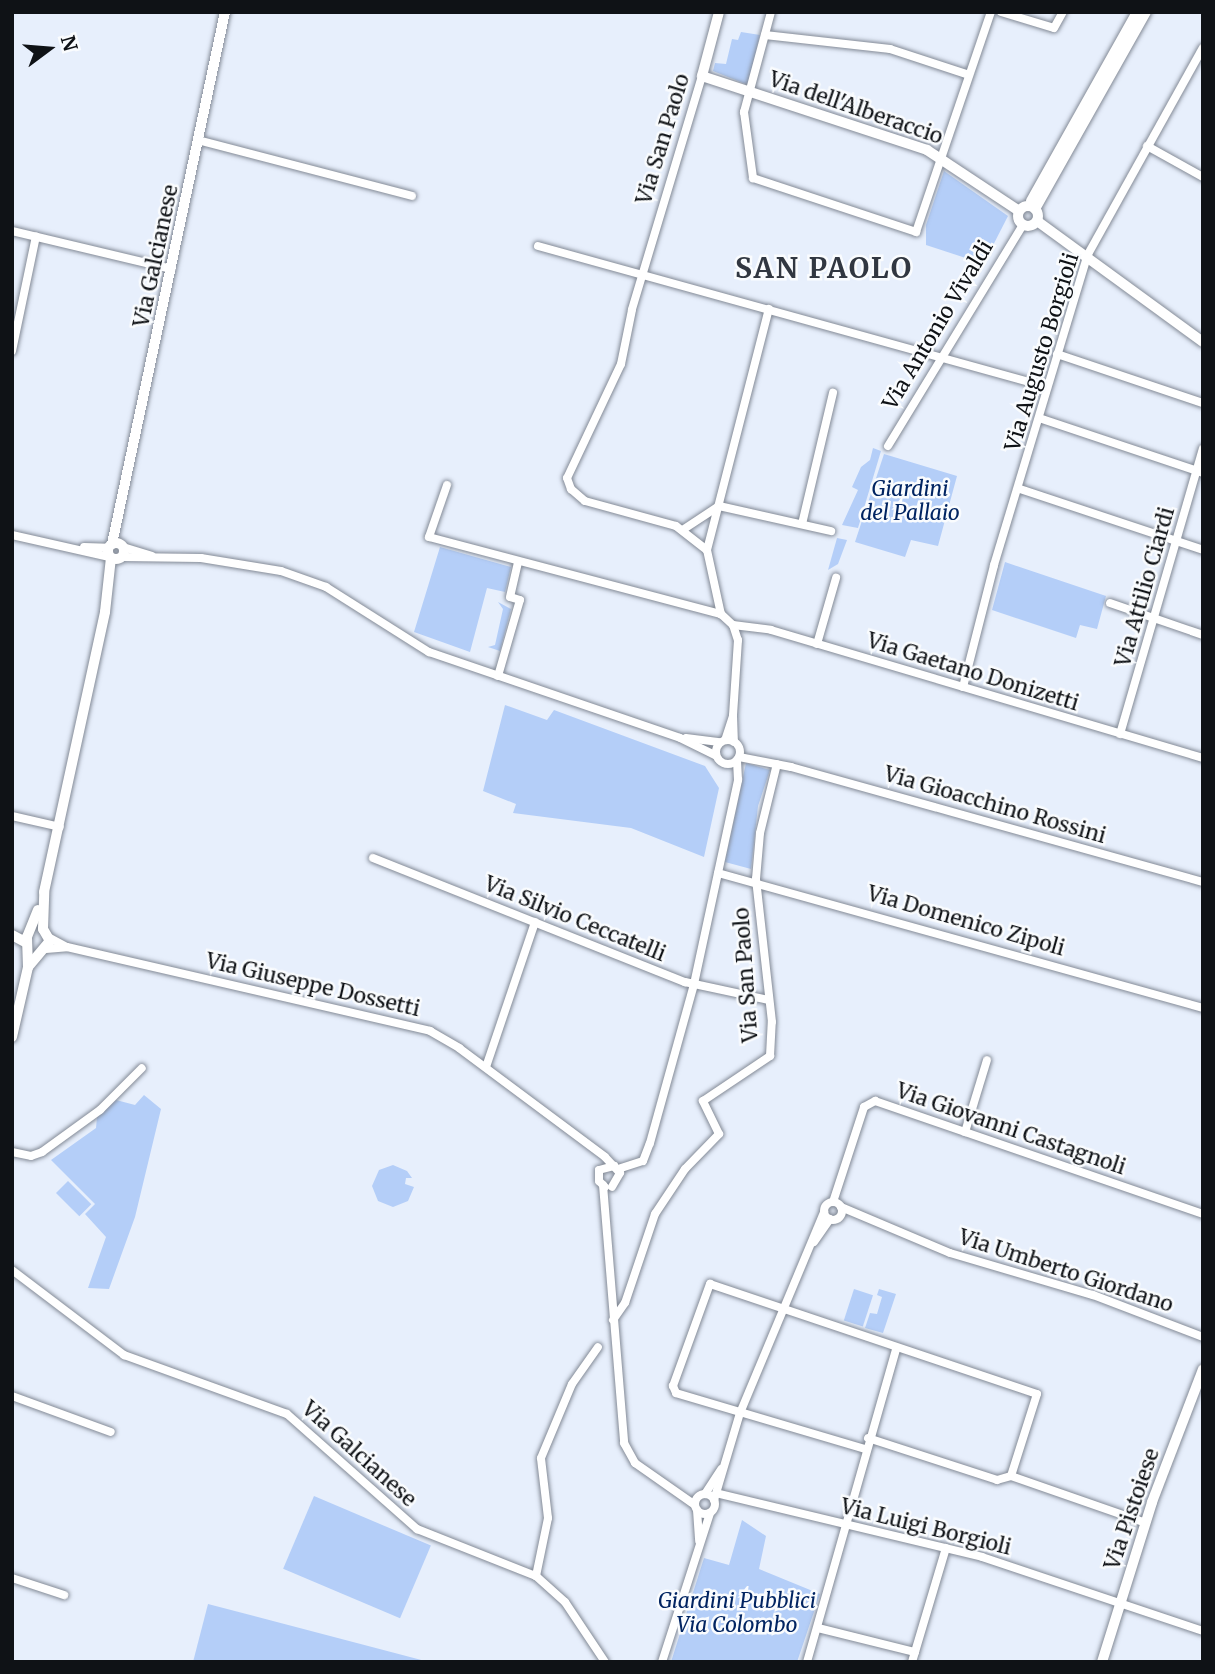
<!DOCTYPE html>
<html>
<head>
<meta charset="utf-8">
<style>
  body { margin:0 }
  #map { position:relative; width:1215px; height:1674px; overflow:hidden; background:#e7effc; font-family:Merriweather,serif }
  div>[style] { position:absolute }
  .green>* { inset:0; background:#b4cef8; transform-origin:0 0 }
  .roads { filter:drop-shadow(0 0 2px #838a96) drop-shadow(0 0 2px #838a96) }
  .minor>* { height:8px; margin:-4px; padding:0 4px; transform-origin:4px; border-radius:4px; background:#fff }
  .minor>.ring { margin:-4px; padding:0; box-sizing:content-box; background:none; border:8px solid #fff; border-radius:50% }
  .tertiary>* { height:10px; margin:-5px; padding:0 5px; transform-origin:5px; border-radius:5px; background:#fff }
  .tertiary>.ring { margin:-5px; padding:0; box-sizing:content-box; background:none; border:10px solid #fff; border-radius:50% }
  span { translate:-50% -50%; white-space:nowrap; text-align:center; line-height:1.15; -webkit-text-stroke:5px #fafcfe; paint-order:stroke }
  .street-label { font-size:21px; color:#0f1216 }
  .park-label { font-size:21px; color:#012462; font-style:italic }
  .district-label { font-size:28px; color:#313741; font-weight:700; letter-spacing:2px }
  .frame { position:absolute; inset:0; border:14px solid #0f1216; pointer-events:none }
  .north { position:absolute; left:14px; top:14px; width:70px; height:70px; -webkit-text-stroke:5px #fafcfe; paint-order:stroke; rotate:74deg; font-size:19px; font-weight:700; line-height:28px; text-align:center; color:#0f1216 }
  .north::after { content:''; display:block; margin:auto; width:24px; height:32px; background:#0f1216; clip-path:polygon(50% 0,100% 100%,50% 72%,0 100%) }
</style>
</head>
<body>
<div id="map">
  <div class="green">
    <div style="clip-path:polygon(741px 32px,760px 35px,748px 85px,713px 71px,715px 63px,726px 64px,732px 39px,738px 40px)"></div>
    <div style="clip-path:polygon(944px 171px,1008px 216px,986px 259px,978px 262px,926px 245px,926px 225px)"></div>
    <div style="clip-path:polygon(873px 448px,881px 451px,858px 528px,842px 525px,858px 490px,852px 487px,861px 467px,870px 460px)"></div>
    <div style="clip-path:polygon(884px 454px,957px 476px,938px 546px,911px 540px,905px 557px,855px 542px)"></div>
    <div style="clip-path:polygon(837px 538px,847px 540px,838px 564px,828px 570px)"></div>
    <div style="clip-path:polygon(440px 547px,511px 567px,505px 592px,487px 588px,470px 652px,414px 632px)"></div>
    <div style="clip-path:polygon(1005px 562px,1106px 596px,1097px 629px,1080px 625px,1076px 638px,992px 610px)"></div>
    <div style="clip-path:polygon(498px 602px,511px 609px,500px 651px,488px 647px,495px 645px,503px 609px)"></div>
    <div style="clip-path:polygon(505px 705px,547px 720px,554px 710px,705px 766px,719px 788px,704px 857px,631px 828px,513px 813px,516px 804px,483px 791px)"></div>
    <div style="clip-path:polygon(746px 763px,770px 770px,758px 806px,751px 869px,725px 862px)"></div>
    <div style="clip-path:polygon(144px 1095px,161px 1109px,135px 1217px,109px 1289px,88px 1288px,106px 1237px,85px 1214px,95px 1204px,51px 1160px,96px 1128px,97px 1117px,116px 1100px,135px 1105px)"></div>
    <div style="clip-path:polygon(393px 1165px,407px 1171px,412px 1178px,406px 1178px,405px 1184px,414px 1187px,408px 1201px,393px 1207px,378px 1201px,372px 1186px,379px 1170px)"></div>
    <div style="left:68px;top:1181px;width:33px;height:17px;rotate:45deg"></div>
    <div style="left:854px;top:1289px;width:20px;height:33px;rotate:18deg"></div>
    <div style="clip-path:polygon(879px 1289px,896px 1294px,883px 1333px,865px 1328px,870px 1313px,877px 1314px,882px 1297px,877px 1295px)"></div>
    <div style="left:314px;top:1496px;width:127px;height:79px;rotate:23deg"></div>
    <div style="clip-path:polygon(742px 1520px,766px 1536px,759px 1569px,820px 1594px,797px 1662px,671px 1662px,704px 1558px,729px 1565px)"></div>
    <div style="clip-path:polygon(208px 1604px,391px 1652px,429px 1662px,193px 1662px)"></div>
  </div>
  <div class="roads">
    <div class="minor">
      <div style="left:771px;top:12px;width:104px;rotate:105.1deg"></div>
      <div style="left:744px;top:112px;width:67px;rotate:82.2deg"></div>
      <div style="left:753px;top:178px;width:172px;rotate:18.3deg"></div>
      <div style="left:916px;top:232px;width:232px;rotate:-71.2deg"></div>
      <div style="left:1001px;top:12px;width:55px;rotate:16.8deg"></div>
      <div style="left:1054px;top:28px;width:18px;rotate:-61deg"></div>
      <div style="left:765px;top:35px;width:126px;rotate:6.4deg"></div>
      <div style="left:890px;top:49px;width:83px;rotate:18.2deg"></div>
      <div style="left:702px;top:76px;width:244px;rotate:106.7deg"></div>
      <div style="left:632px;top:310px;width:55px;rotate:101.5deg"></div>
      <div style="left:621px;top:364px;width:126px;rotate:115.3deg"></div>
      <div style="left:567px;top:478px;width:12px;rotate:70deg"></div>
      <div style="left:571px;top:489px;width:18px;rotate:41deg"></div>
      <div style="left:585px;top:501px;width:94px;rotate:15.4deg"></div>
      <div style="left:676px;top:526px;width:39px;rotate:38deg"></div>
      <div style="left:707px;top:550px;width:66px;rotate:77.7deg"></div>
      <div style="left:721px;top:614px;width:16px;rotate:43deg"></div>
      <div style="left:733px;top:625px;width:16px;rotate:72deg"></div>
      <div style="left:738px;top:640px;width:76px;rotate:93.8deg"></div>
      <div style="left:733px;top:716px;width:25px;rotate:108deg"></div>
      <div style="left:201px;top:141px;width:218px;rotate:14.6deg"></div>
      <div style="left:1147px;top:146px;width:64px;rotate:29deg"></div>
      <div style="left:12px;top:231px;width:164px;rotate:13.4deg"></div>
      <div style="left:538px;top:246px;width:528px;rotate:15.48deg"></div>
      <div style="left:12px;top:351px;width:117px;rotate:-78.2deg"></div>
      <div style="left:1057px;top:354px;width:154px;rotate:18.6deg"></div>
      <div style="left:1039px;top:418px;width:173px;rotate:18.5deg"></div>
      <div style="left:888px;top:446px;width:259px;rotate:-58.6deg"></div>
      <div style="left:447px;top:485px;width:55px;rotate:109.1deg"></div>
      <div style="left:429px;top:537px;width:302px;rotate:14.8deg"></div>
      <div style="left:1020px;top:489px;width:193px;rotate:18.4deg"></div>
      <div style="left:802px;top:524px;width:135px;rotate:-76.7deg"></div>
      <div style="left:684px;top:529px;width:42px;rotate:-33.3deg"></div>
      <div style="left:719px;top:506px;width:115px;rotate:12.6deg"></div>
      <div style="left:12px;top:535px;width:100px;rotate:12.7deg"></div>
      <div style="left:84px;top:547px;width:24px;rotate:2deg"></div>
      <div style="left:123px;top:547px;width:30px;rotate:17deg"></div>
      <div style="left:707px;top:550px;width:249px;rotate:-75.6deg"></div>
      <div style="left:123px;top:557px;width:78px;rotate:0.7deg"></div>
      <div style="left:201px;top:558px;width:81px;rotate:9.2deg"></div>
      <div style="left:281px;top:571px;width:48px;rotate:19.6deg"></div>
      <div style="left:326px;top:587px;width:122px;rotate:32.3deg"></div>
      <div style="left:429px;top:652px;width:265px;rotate:18.9deg"></div>
      <div style="left:680px;top:738px;width:39px;rotate:26deg"></div>
      <div style="left:1110px;top:603px;width:98px;rotate:19deg"></div>
      <div style="left:733px;top:625px;width:38px;rotate:7deg"></div>
      <div style="left:771px;top:630px;width:451px;rotate:16.5deg"></div>
      <div style="left:817px;top:644px;width:69px;rotate:-73.9deg"></div>
      <div style="left:498px;top:676px;width:79px;rotate:-73.9deg"></div>
      <div style="left:520px;top:600px;width:10px;rotate:-163deg"></div>
      <div style="left:510px;top:597px;width:36px;rotate:-77deg"></div>
      <div style="left:963px;top:687px;width:126px;rotate:-75.7deg"></div>
      <div style="left:994px;top:565px;width:323px;rotate:-73.2deg"></div>
      <div style="left:1087px;top:256px;width:238px;rotate:-60.9deg"></div>
      <div style="left:733px;top:716px;width:26px;rotate:88deg"></div>
      <div style="left:1120px;top:734px;width:297px;rotate:-73.8deg"></div>
      <div style="left:686px;top:738px;width:34px;rotate:7deg"></div>
      <div class="ring" style="left:716px;top:740px;width:16px;height:16px"></div>
      <div style="left:739px;top:757px;width:53px;rotate:10.9deg"></div>
      <div style="left:791px;top:767px;width:428px;rotate:15.6deg"></div>
      <div style="left:12px;top:816px;width:49px;rotate:12.9deg"></div>
      <div style="left:373px;top:858px;width:336px;rotate:21.7deg"></div>
      <div style="left:685px;top:982px;width:85px;rotate:12.2deg"></div>
      <div style="left:718px;top:873px;width:503px;rotate:15.55deg"></div>
      <div style="left:50px;top:938px;width:19px;rotate:28deg"></div>
      <div style="left:67px;top:947px;width:373px;rotate:13deg"></div>
      <div style="left:430px;top:1031px;width:34px;rotate:30deg"></div>
      <div style="left:459px;top:1048px;width:182px;rotate:36.7deg"></div>
      <div style="left:605px;top:1157px;width:22px;rotate:47deg"></div>
      <div style="left:620px;top:1173px;width:16px;rotate:120deg"></div>
      <div style="left:46px;top:949px;width:21px;rotate:-5deg"></div>
      <div style="left:486px;top:1067px;width:153px;rotate:-71.3deg"></div>
      <div style="left:965px;top:1132px;width:75px;rotate:-73deg"></div>
      <div style="left:12px;top:1152px;width:19px;rotate:12deg"></div>
      <div style="left:31px;top:1156px;width:12px;rotate:-20deg"></div>
      <div style="left:42px;top:1152px;width:72px;rotate:-35.9deg"></div>
      <div style="left:100px;top:1110px;width:59px;rotate:-45deg"></div>
      <div style="left:618px;top:1169px;width:26px;rotate:-18deg"></div>
      <div style="left:643px;top:1161px;width:19px;rotate:-69deg"></div>
      <div style="left:650px;top:1143px;width:165px;rotate:-74.5deg"></div>
      <div style="left:694px;top:984px;width:209px;rotate:-77.8deg"></div>
      <div style="left:738px;top:780px;width:20px;rotate:-93deg"></div>
      <div style="left:603px;top:1185px;width:259px;rotate:85.3deg"></div>
      <div style="left:624px;top:1443px;width:23px;rotate:61deg"></div>
      <div style="left:635px;top:1463px;width:73px;rotate:35deg"></div>
      <div style="left:605px;top:1187px;width:8px;rotate:-135deg"></div>
      <div style="left:599px;top:1181px;width:11px;rotate:-90deg"></div>
      <div style="left:599px;top:1170px;width:16px;rotate:-15deg"></div>
      <div style="left:833px;top:1202px;width:100px;rotate:-71.9deg"></div>
      <div style="left:864px;top:1107px;width:13px;rotate:-29deg"></div>
      <div style="left:875px;top:1101px;width:347px;rotate:19deg"></div>
      <div class="ring" style="left:824px;top:1202px;width:10px;height:10px"></div>
      <div style="left:841px;top:1207px;width:118px;rotate:22.9deg"></div>
      <div style="left:950px;top:1253px;width:149px;rotate:16.4deg"></div>
      <div style="left:1093px;top:1295px;width:118px;rotate:20.9deg"></div>
      <div style="left:814px;top:1242px;width:28px;rotate:-55deg"></div>
      <div style="left:12px;top:1270px;width:141px;rotate:37.2deg"></div>
      <div style="left:124px;top:1355px;width:173px;rotate:19.9deg"></div>
      <div style="left:287px;top:1414px;width:174px;rotate:41.5deg"></div>
      <div style="left:417px;top:1529px;width:128px;rotate:21.6deg"></div>
      <div style="left:536px;top:1576px;width:39px;rotate:42deg"></div>
      <div style="left:565px;top:1602px;width:72px;rotate:56.3deg"></div>
      <div style="left:613px;top:1320px;width:21px;rotate:-55deg"></div>
      <div style="left:625px;top:1303px;width:94px;rotate:-71.4deg"></div>
      <div style="left:655px;top:1214px;width:54px;rotate:-56.3deg"></div>
      <div style="left:685px;top:1169px;width:49px;rotate:-45.8deg"></div>
      <div style="left:719px;top:1134px;width:37px;rotate:-116deg"></div>
      <div style="left:703px;top:1101px;width:81px;rotate:-33.9deg"></div>
      <div style="left:770px;top:1056px;width:34px;rotate:-87deg"></div>
      <div style="left:772px;top:1022px;width:144px;rotate:-96.4deg"></div>
      <div style="left:756px;top:879px;width:46px;rotate:-85deg"></div>
      <div style="left:760px;top:833px;width:71px;rotate:-76.2deg"></div>
      <div style="left:12px;top:1396px;width:105px;rotate:20deg"></div>
      <div style="left:868px;top:1438px;width:136px;rotate:18deg"></div>
      <div style="left:997px;top:1480px;width:15px;rotate:-16deg"></div>
      <div style="left:865px;top:1449px;width:197px;rotate:-163.5deg"></div>
      <div style="left:676px;top:1393px;width:8px;rotate:-113deg"></div>
      <div style="left:673px;top:1386px;width:109px;rotate:-70.1deg"></div>
      <div style="left:710px;top:1284px;width:345px;rotate:18.6deg"></div>
      <div style="left:1037px;top:1394px;width:86px;rotate:107.6deg"></div>
      <div style="left:1011px;top:1476px;width:143px;rotate:19.2deg"></div>
      <div class="ring" style="left:695px;top:1494px;width:12px;height:12px"></div>
      <div style="left:705px;top:1494px;width:30px;rotate:-57deg"></div>
      <div style="left:720px;top:1494px;width:269px;rotate:13.5deg"></div>
      <div style="left:982px;top:1557px;width:233px;rotate:18.5deg"></div>
      <div style="left:714px;top:1500px;width:91px;rotate:-73.4deg"></div>
      <div style="left:740px;top:1413px;width:218px;rotate:-67.3deg"></div>
      <div style="left:697px;top:1510px;width:31px;rotate:86deg"></div>
      <div style="left:536px;top:1576px;width:59px;rotate:-78.3deg"></div>
      <div style="left:548px;top:1518px;width:60px;rotate:-96.7deg"></div>
      <div style="left:541px;top:1458px;width:80px;rotate:-67.3deg"></div>
      <div style="left:572px;top:1384px;width:45px;rotate:-54.9deg"></div>
      <div style="left:12px;top:1578px;width:55px;rotate:18.1deg"></div>
      <div style="left:818px;top:1628px;width:100px;rotate:13.9deg"></div>
      <div style="left:662px;top:1662px;width:157px;rotate:-72.1deg"></div>
      <div style="left:807px;top:1662px;width:325px;rotate:-74.1deg"></div>
      <div style="left:912px;top:1662px;width:119px;rotate:-73.4deg"></div>
    </div>
    <div class="tertiary">
      <div style="left:719px;top:12px;width:66px;rotate:104.9deg"></div>
      <div style="left:702px;top:76px;width:237px;rotate:18.2deg"></div>
      <div style="left:927px;top:150px;width:110px;rotate:33.5deg"></div>
      <div style="left:1031px;top:201px;width:217px;rotate:-60.7deg"></div>
      <div class="ring" style="left:1018px;top:206px;width:10px;height:10px"></div>
      <div style="left:1035px;top:209px;width:226px;rotate:-60.6deg"></div>
      <div style="left:1037px;top:221px;width:205px;rotate:36.1deg"></div>
      <div class="ring" style="left:108px;top:543px;width:6px;height:6px"></div>
      <div style="left:112px;top:544px;width:544px;rotate:-78.01deg"></div>
      <div style="left:12px;top:935px;width:17px;rotate:28deg"></div>
      <div style="left:28px;top:967px;width:34px;rotate:-50deg"></div>
      <div style="left:50px;top:941px;width:14px;rotate:-120deg"></div>
      <div style="left:43px;top:929px;width:37px;rotate:-88deg"></div>
      <div style="left:44px;top:892px;width:287px;rotate:-77.7deg"></div>
      <div style="left:105px;top:612px;width:54px;rotate:-83.7deg"></div>
      <div style="left:12px;top:1037px;width:72px;rotate:-77.1deg"></div>
      <div style="left:28px;top:967px;width:30px;rotate:-92deg"></div>
      <div style="left:27px;top:937px;width:29px;rotate:-68deg"></div>
      <div style="left:1102px;top:1662px;width:168px;rotate:-72.6deg"></div>
      <div style="left:1152px;top:1502px;width:142px;rotate:-69deg"></div>
    </div>
  </div>
  <div class="street-label">
    <span style="left:856px;top:108px;rotate:19deg">Via dell'Alberaccio</span>
    <span style="left:663px;top:139px;rotate:-73deg">Via San Paolo</span>
    <span style="left:156px;top:256px;rotate:-78deg">Via Galcianese</span>
    <span style="left:938px;top:325px;rotate:-59deg">Via Antonio Vivaldi</span>
    <span style="left:1042px;top:352px;rotate:-73deg">Via Augusto Borgioli</span>
    <span style="left:1145px;top:587px;rotate:-74deg">Via Attilio Ciardi</span>
    <span style="left:973px;top:672px;rotate:17deg">Via Gaetano Donizetti</span>
    <span style="left:995px;top:805px;rotate:16deg">Via Gioacchino Rossini</span>
    <span style="left:575px;top:919px;rotate:22deg">Via Silvio Ceccatelli</span>
    <span style="left:966px;top:921px;rotate:16deg">Via Domenico Zipoli</span>
    <span style="left:746px;top:975px;rotate:-94deg">Via San Paolo</span>
    <span style="left:313px;top:985px;rotate:13deg">Via Giuseppe Dossetti</span>
    <span style="left:1011px;top:1129px;rotate:19deg">Via Giovanni Castagnoli</span>
    <span style="left:1066px;top:1271px;rotate:18deg">Via Umberto Giordano</span>
    <span style="left:359px;top:1454px;rotate:42deg">Via Galcianese</span>
    <span style="left:1132px;top:1509px;rotate:-71deg">Via Pistoiese</span>
    <span style="left:926px;top:1527px;rotate:14deg">Via Luigi Borgioli</span>
  </div>
  <div class="park-label">
    <span style="left:910px;top:501px">Giardini<br>del Pallaio</span>
    <span style="left:737px;top:1613px">Giardini Pubblici<br>Via Colombo</span>
  </div>
  <div class="district-label">
    <span style="left:824px;top:268px">SAN PAOLO</span>
  </div>
  <div class="frame"></div>
  <div class="north">N</div>
</div>
</body>
</html>
